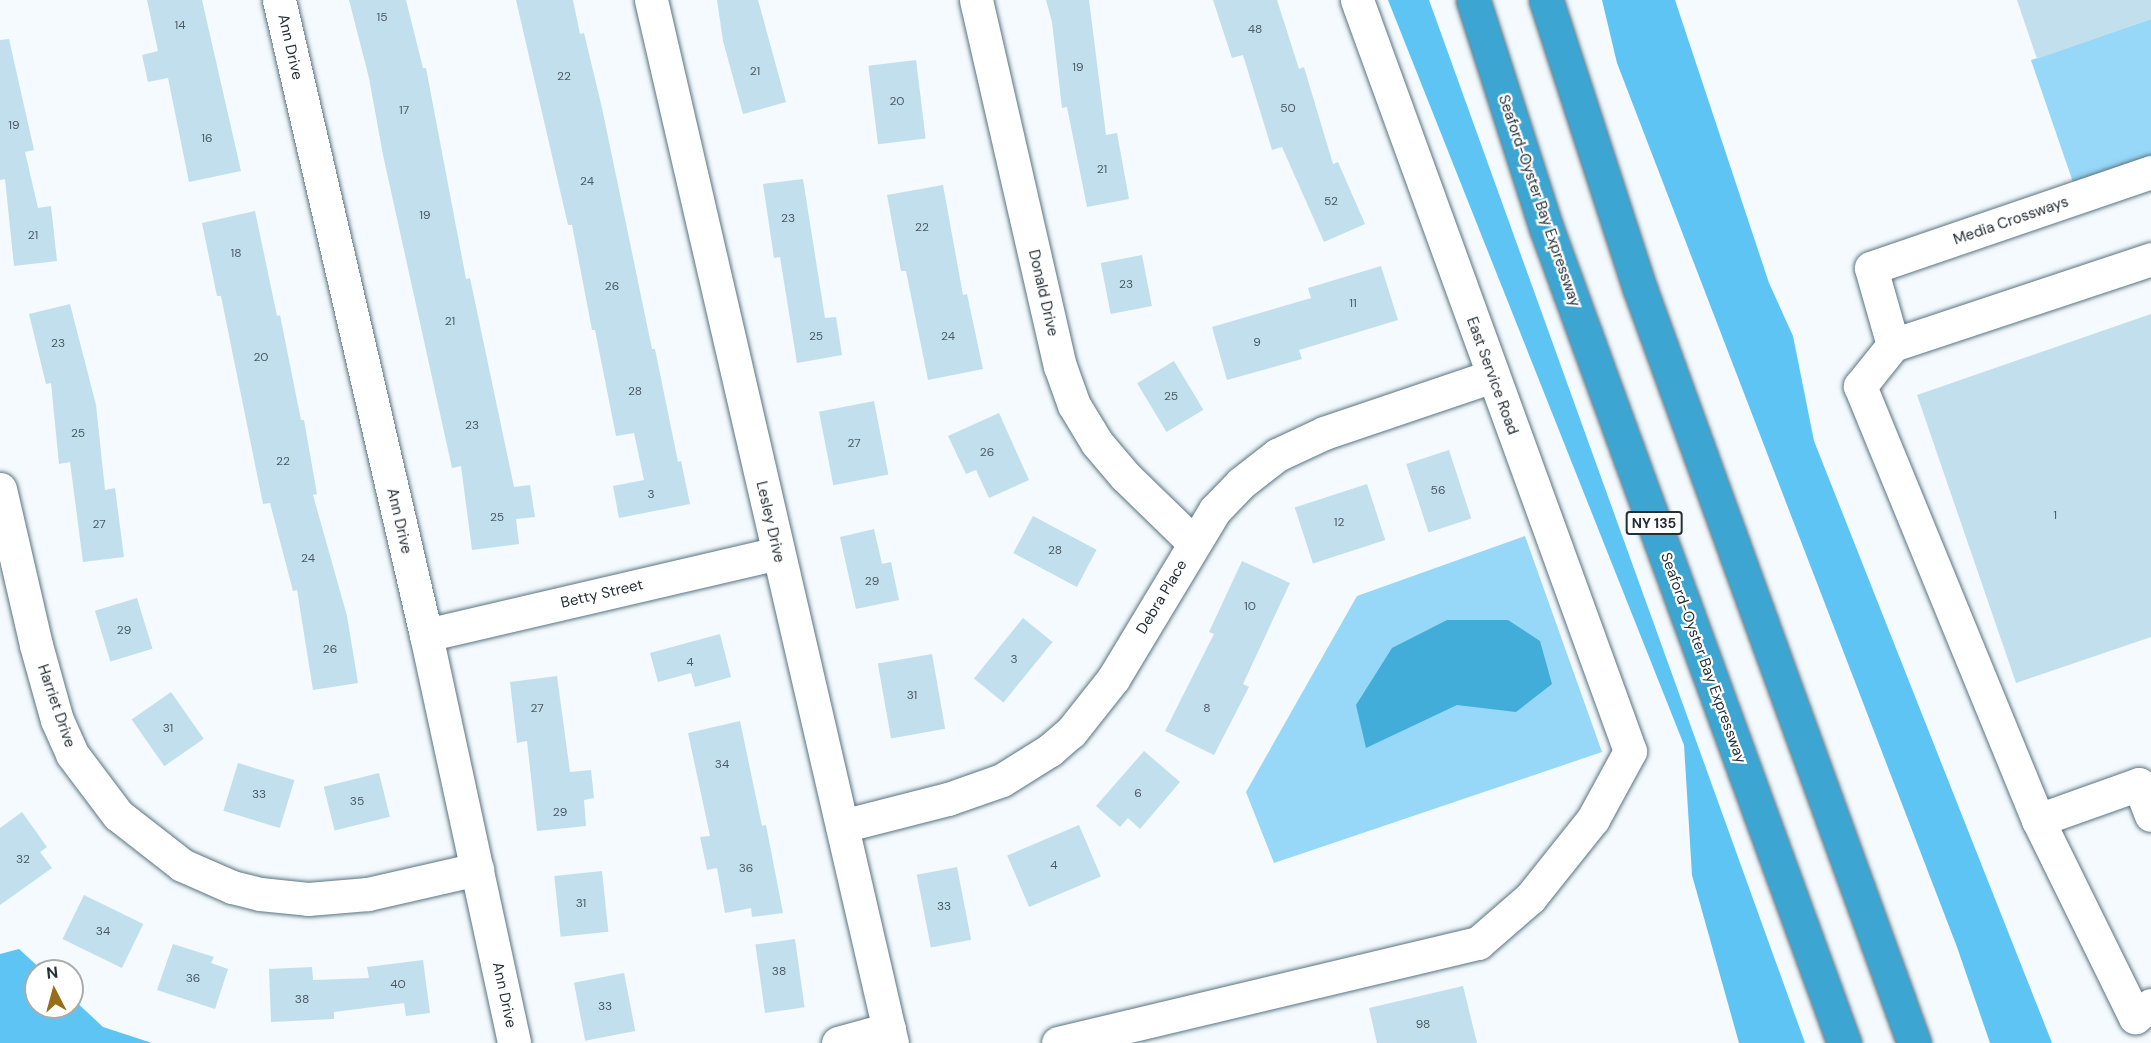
<!DOCTYPE html>
<html>
<head>
<meta charset="utf-8">
<style>
  body { margin:0 }
  #map { position:relative; width:2151px; height:1043px; overflow:hidden; background:#f4fafd; font-family:"DM Sans",sans-serif }
  div>[style] { position:absolute }
  .green>* { inset:0; background:#97d7f7 }
  .forest>* { inset:0; background:#5ec4f3 }
  .water>* { inset:0; background:#43adda }
  .building>* { inset:0; background:#c2dfed; transform-origin:0 0 }
  .roads { filter:drop-shadow(0 0 2px #5a7481) drop-shadow(0 0 2px #5a7481) }
  .minor>* { height:33px; margin:-16.5px; padding:0 16.5px; transform-origin:16.5px; border-radius:16.5px; background:#fff }
  .highway>* { height:33px; margin:-16.5px; padding:0 16.5px; transform-origin:16.5px; border-radius:16.5px; background:#3ca5d2 }
  span { translate:-50% -50%; white-space:nowrap; text-align:center; line-height:1.15; -webkit-text-stroke:4.5px #fff; paint-order:stroke }
  .number-label { font-size:12px; color:#4c5b63 }
  .number-label span { -webkit-text-stroke-width:0 }
  .shield-label span { padding:2px 4px; background:#fff; border:2px solid; border-radius:4px; -webkit-text-stroke-width:0 }
  .shield-label { font-size:14px; color:#242f35; font-weight:700 }
  .street-label { font-size:15px; color:#242f35 }
  .north { position:absolute; left:24px; top:959px; width:60px; height:60px; box-sizing:border-box; background:#fff; border:2px solid #a7acae; border-radius:50%; rotate:354deg; font-size:16px; font-weight:700; line-height:24px; text-align:center; color:#242f35 }
  .north::after { content:''; display:block; margin:auto; width:21px; height:27px; background:#976e1a; clip-path:polygon(50% 0,100% 100%,50% 72%,0 100%) }
</style>
</head>
<body>
<div id="map">
  <div class="green">
    <div style="clip-path:polygon(2151px 19px,2151px 166px,2076px 191px,2031px 60px)"></div>
    <div style="clip-path:polygon(1525px 536px,1602px 752px,1274px 863px,1246px 792px,1357px 596px)"></div>
  </div>
  <div class="forest">
    <div style="clip-path:polygon(1388px 0,1429px 0,1805px 1043px,1739px 1043px,1692px 875px,1684px 745px)"></div>
    <div style="clip-path:polygon(1602px 0,1675px 0,1769px 283px,1793px 336px,1814px 441px,2052px 1043px,1990px 1043px,1957px 947px,1617px 63px)"></div>
    <div style="clip-path:polygon(19px 949px,43px 971px,36px 971px,36px 1007px,72px 1007px,72px 998px,103px 1027px,152px 1043px,0 1043px,0 954px)"></div>
  </div>
  <div class="water">
    <div style="clip-path:polygon(1447px 620px,1508px 620px,1540px 641px,1552px 684px,1516px 712px,1457px 705px,1366px 748px,1356px 705px,1392px 648px)"></div>
  </div>
  <div class="building">
    <div style="clip-path:polygon(147px 0,202px 0,241px 171px,189px 182px,168px 78px,148px 82px,142px 55px,158px 51px)"></div>
    <div style="clip-path:polygon(349px 0,406px 0,423px 68px,426px 68px,466px 279px,470px 278px,514px 487px,530px 485px,535px 517px,516px 519px,519px 544px,472px 550px,461px 466px,452px 468px,383px 155px,369px 78px)"></div>
    <div style="clip-path:polygon(516px 0,573px 0,580px 34px,584px 33px,602px 108px,652px 349px,655px 349px,678px 462px,681px 461px,690px 504px,619px 518px,613px 486px,644px 480px,634px 433px,616px 436px,595px 330px,592px 330px,572px 225px,568px 225px)"></div>
    <div style="clip-path:polygon(717px 0,758px 0,786px 102px,743px 114px,723px 41px)"></div>
    <div style="clip-path:polygon(1046px 0,1089px 0,1106px 135px,1117px 133px,1129px 199px,1087px 207px,1067px 107px,1062px 108px,1052px 22px)"></div>
    <div style="clip-path:polygon(1213px 0,1277px 0,1299px 69px,1304px 67px,1333px 164px,1338px 162px,1365px 224px,1324px 242px,1282px 147px,1272px 150px,1243px 55px,1232px 58px)"></div>
    <div style="clip-path:polygon(2017px 0,2151px 0,2151px 19px,2037px 59px)"></div>
    <div style="clip-path:polygon(9px 39px,34px 150px,25px 152px,38px 208px,51px 206px,57px 261px,14px 266px,5px 179px,0 180px,0 40px)"></div>
    <div style="left:916px;top:60px;width:79px;height:48px;rotate:83deg"></div>
    <div style="clip-path:polygon(803px 179px,825px 318px,836px 317px,842px 355px,797px 363px,780px 257px,774px 258px,763px 184px)"></div>
    <div style="clip-path:polygon(943px 185px,963px 295px,967px 294px,983px 369px,928px 380px,906px 271px,901px 271px,887px 195px)"></div>
    <div style="clip-path:polygon(255px 211px,277px 316px,280px 315px,301px 420px,304px 420px,317px 494px,313px 495px,347px 616px,358px 683px,313px 690px,297px 590px,293px 591px,270px 503px,263px 504px,221px 296px,217px 296px,202px 223px)"></div>
    <div style="left:1142px;top:255px;width:52px;height:42px;rotate:79deg"></div>
    <div style="clip-path:polygon(1381px 266px,1398px 320px,1299px 350px,1302px 359px,1227px 380px,1212px 327px,1311px 298px,1308px 288px)"></div>
    <div style="clip-path:polygon(70px 304px,96px 405px,105px 490px,115px 488px,124px 557px,83px 562px,70px 462px,59px 464px,51px 383px,46px 384px,29px 314px)"></div>
    <div style="clip-path:polygon(2151px 314px,2151px 637px,2016px 683px,1917px 395px)"></div>
    <div style="left:1174px;top:361px;width:57px;height:43px;rotate:59deg"></div>
    <div style="left:874px;top:401px;width:75px;height:56px;rotate:79deg"></div>
    <div style="clip-path:polygon(999px 413px,1029px 480px,989px 498px,976px 470px,966px 474px,948px 436px)"></div>
    <div style="left:1449px;top:450px;width:72px;height:45px;rotate:72deg"></div>
    <div style="left:1367px;top:484px;width:59px;height:76px;rotate:72deg"></div>
    <div style="left:1033px;top:516px;width:72px;height:42px;rotate:28deg"></div>
    <div style="clip-path:polygon(874px 529px,882px 564px,891px 562px,899px 600px,856px 609px,840px 537px)"></div>
    <div style="clip-path:polygon(1242px 561px,1290px 583px,1243px 684px,1249px 687px,1214px 755px,1165px 731px,1214px 634px,1209px 632px)"></div>
    <div style="left:137px;top:598px;width:53px;height:44px;rotate:73deg"></div>
    <div style="left:1023px;top:618px;width:38px;height:78px;rotate:39deg"></div>
    <div style="clip-path:polygon(720px 634px,731px 677px,695px 687px,691px 673px,658px 682px,650px 653px)"></div>
    <div style="left:932px;top:654px;width:76px;height:55px;rotate:80deg"></div>
    <div style="clip-path:polygon(557px 676px,570px 772px,591px 770px,594px 798px,584px 800px,586px 826px,537px 831px,527px 741px,517px 743px,510px 682px)"></div>
    <div style="left:171px;top:692px;width:57px;height:48px;rotate:55deg"></div>
    <div style="clip-path:polygon(740px 721px,762px 826px,766px 825px,783px 913px,752px 917px,751px 908px,725px 913px,717px 868px,707px 870px,700px 837px,710px 836px,688px 733px)"></div>
    <div style="clip-path:polygon(1144px 751px,1180px 782px,1140px 829px,1128px 818px,1120px 827px,1096px 806px)"></div>
    <div style="left:238px;top:763px;width:59px;height:50px;rotate:17deg"></div>
    <div style="left:379px;top:773px;width:45px;height:57px;rotate:76deg"></div>
    <div style="clip-path:polygon(22px 812px,47px 847px,40px 852px,52px 868px,0 905px,0 828px)"></div>
    <div style="left:1079px;top:825px;width:56px;height:78px;rotate:67deg"></div>
    <div style="left:957px;top:867px;width:74px;height:41px;rotate:79deg"></div>
    <div style="left:602px;top:871px;width:61px;height:48px;rotate:84deg"></div>
    <div style="left:84px;top:895px;width:66px;height:49px;rotate:26deg"></div>
    <div style="left:795px;top:939px;width:69px;height:40px;rotate:82deg"></div>
    <div style="clip-path:polygon(173px 944px,214px 957px,211px 963px,228px 969px,215px 1009px,157px 990px)"></div>
    <div style="clip-path:polygon(423px 960px,430px 1013px,406px 1016px,404px 1003px,334px 1012px,334px 1019px,271px 1022px,269px 969px,312px 967px,313px 980px,369px 978px,367px 967px)"></div>
    <div style="left:624px;top:973px;width:59px;height:51px;rotate:79deg"></div>
    <div style="clip-path:polygon(1463px 986px,1477px 1043px,1377px 1043px,1369px 1008px)"></div>
  </div>
  <div class="roads">
    <div class="minor">
      <div style="left:279px;top:0;width:652px;rotate:76.97deg"></div>
      <div style="left:426px;top:635px;width:417px;rotate:77.8deg"></div>
      <div style="left:651px;top:0;width:1070px;rotate:76.99deg"></div>
      <div style="left:976px;top:0;width:376px;rotate:77.1deg"></div>
      <div style="left:1060px;top:366px;width:41px;rotate:70.3deg"></div>
      <div style="left:1074px;top:405px;width:44px;rotate:58.8deg"></div>
      <div style="left:1097px;top:443px;width:43px;rotate:49.7deg"></div>
      <div style="left:1125px;top:476px;width:96px;rotate:44.2deg"></div>
      <div style="left:2151px;top:172px;width:296px;rotate:161.1deg"></div>
      <div style="left:1871px;top:268px;width:80px;rotate:74.1deg"></div>
      <div style="left:1893px;top:345px;width:53px;rotate:128.8deg"></div>
      <div style="left:1860px;top:386px;width:469px;rotate:67.7deg"></div>
      <div style="left:2038px;top:820px;width:220px;rotate:63.8deg"></div>
      <div style="left:2135px;top:1017px;width:20px;rotate:-37deg"></div>
      <div style="left:1893px;top:345px;width:272px;rotate:-18.4deg"></div>
      <div style="left:0;top:489px;width:160px;rotate:77deg"></div>
      <div style="left:36px;top:645px;width:78px;rotate:74.4deg"></div>
      <div style="left:57px;top:720px;width:37px;rotate:66deg"></div>
      <div style="left:72px;top:754px;width:76px;rotate:53deg"></div>
      <div style="left:118px;top:815px;width:81px;rotate:38deg"></div>
      <div style="left:182px;top:865px;width:55px;rotate:23.7deg"></div>
      <div style="left:232px;top:887px;width:29px;rotate:14deg"></div>
      <div style="left:260px;top:894px;width:48px;rotate:5.9deg"></div>
      <div style="left:308px;top:899px;width:60px;rotate:-4.8deg"></div>
      <div style="left:368px;top:894px;width:112px;rotate:-12.9deg"></div>
      <div style="left:426px;top:635px;width:361px;rotate:-13.1deg"></div>
      <div style="left:2038px;top:820px;width:107px;rotate:-19.6deg"></div>
      <div style="left:2139px;top:784px;width:33px;rotate:69deg"></div>
      <div style="left:842px;top:826px;width:109px;rotate:-14.3deg"></div>
      <div style="left:948px;top:799px;width:57px;rotate:-19.4deg"></div>
      <div style="left:1002px;top:780px;width:57px;rotate:-32deg"></div>
      <div style="left:1050px;top:750px;width:28px;rotate:-41deg"></div>
      <div style="left:1071px;top:732px;width:68px;rotate:-51.6deg"></div>
      <div style="left:1113px;top:679px;width:197px;rotate:-58.9deg"></div>
      <div style="left:1215px;top:510px;width:37px;rotate:-46deg"></div>
      <div style="left:1241px;top:483px;width:46px;rotate:-37.9deg"></div>
      <div style="left:1277px;top:455px;width:52px;rotate:-25.1deg"></div>
      <div style="left:1324px;top:433px;width:177px;rotate:-18.7deg"></div>
      <div style="left:838px;top:1043px;width:53px;rotate:-15.4deg"></div>
      <div style="left:1058px;top:1043px;width:432px;rotate:-13.4deg"></div>
      <div style="left:1478px;top:943px;width:69px;rotate:-40.9deg"></div>
      <div style="left:1530px;top:898px;width:101px;rotate:-51.4deg"></div>
      <div style="left:1593px;top:819px;width:77px;rotate:-61.4deg"></div>
      <div style="left:1630px;top:751px;width:799px;rotate:-109.98deg"></div>
    </div>
    <div class="highway">
      <div style="left:1473px;top:0;width:242px;rotate:72.2deg"></div>
      <div style="left:1547px;top:230px;width:866px;rotate:69.93deg"></div>
      <div style="left:1546px;top:0;width:304px;rotate:72deg"></div>
      <div style="left:1640px;top:289px;width:802px;rotate:70.03deg"></div>
    </div>
  </div>
  <div class="number-label">
    <span style="left:382px;top:18px">15</span>
    <span style="left:180px;top:26px">14</span>
    <span style="left:1255px;top:30px">48</span>
    <span style="left:1078px;top:68px">19</span>
    <span style="left:755px;top:72px">21</span>
    <span style="left:564px;top:77px">22</span>
    <span style="left:897px;top:102px">20</span>
    <span style="left:1288px;top:109px">50</span>
    <span style="left:404px;top:111px">17</span>
    <span style="left:14px;top:126px">19</span>
    <span style="left:207px;top:139px">16</span>
    <span style="left:1102px;top:170px">21</span>
    <span style="left:587px;top:182px">24</span>
    <span style="left:1331px;top:202px">52</span>
    <span style="left:425px;top:216px">19</span>
    <span style="left:788px;top:219px">23</span>
    <span style="left:922px;top:228px">22</span>
    <span style="left:33px;top:236px">21</span>
    <span style="left:236px;top:254px">18</span>
    <span style="left:1126px;top:285px">23</span>
    <span style="left:612px;top:287px">26</span>
    <span style="left:1353px;top:304px">11</span>
    <span style="left:450px;top:322px">21</span>
    <span style="left:816px;top:337px">25</span>
    <span style="left:948px;top:337px">24</span>
    <span style="left:1257px;top:343px">9</span>
    <span style="left:58px;top:344px">23</span>
    <span style="left:261px;top:358px">20</span>
    <span style="left:635px;top:392px">28</span>
    <span style="left:1171px;top:397px">25</span>
    <span style="left:472px;top:426px">23</span>
    <span style="left:78px;top:434px">25</span>
    <span style="left:854px;top:444px">27</span>
    <span style="left:987px;top:453px">26</span>
    <span style="left:283px;top:462px">22</span>
    <span style="left:1438px;top:491px">56</span>
    <span style="left:651px;top:495px">3</span>
    <span style="left:2055px;top:516px">1</span>
    <span style="left:497px;top:518px">25</span>
    <span style="left:1339px;top:523px">12</span>
    <span style="left:99px;top:525px">27</span>
    <span style="left:1055px;top:551px">28</span>
    <span style="left:308px;top:559px">24</span>
    <span style="left:872px;top:582px">29</span>
    <span style="left:1250px;top:607px">10</span>
    <span style="left:124px;top:631px">29</span>
    <span style="left:330px;top:650px">26</span>
    <span style="left:1014px;top:660px">3</span>
    <span style="left:690px;top:663px">4</span>
    <span style="left:912px;top:696px">31</span>
    <span style="left:537px;top:709px">27</span>
    <span style="left:1207px;top:709px">8</span>
    <span style="left:168px;top:729px">31</span>
    <span style="left:722px;top:765px">34</span>
    <span style="left:1138px;top:794px">6</span>
    <span style="left:259px;top:795px">33</span>
    <span style="left:357px;top:802px">35</span>
    <span style="left:560px;top:813px">29</span>
    <span style="left:23px;top:860px">32</span>
    <span style="left:1054px;top:866px">4</span>
    <span style="left:746px;top:869px">36</span>
    <span style="left:581px;top:904px">31</span>
    <span style="left:944px;top:907px">33</span>
    <span style="left:103px;top:932px">34</span>
    <span style="left:779px;top:972px">38</span>
    <span style="left:193px;top:979px">36</span>
    <span style="left:398px;top:985px">40</span>
    <span style="left:302px;top:1000px">38</span>
    <span style="left:605px;top:1007px">33</span>
    <span style="left:1423px;top:1025px">98</span>
  </div>
  <div class="shield-label">
    <span style="left:1654px;top:523px">NY 135</span>
  </div>
  <div class="street-label">
    <span style="left:290px;top:47px;rotate:77deg">Ann Drive</span>
    <span style="left:1539px;top:201px;rotate:71deg">Seaford-Oyster Bay Expressway</span>
    <span style="left:2011px;top:221px;rotate:-19deg">Media Crossways</span>
    <span style="left:1043px;top:293px;rotate:77deg">Donald Drive</span>
    <span style="left:1492px;top:376px;rotate:70deg">East Service Road</span>
    <span style="left:399px;top:521px;rotate:77deg">Ann Drive</span>
    <span style="left:770px;top:522px;rotate:77deg">Lesley Drive</span>
    <span style="left:602px;top:594px;rotate:-13deg">Betty Street</span>
    <span style="left:1162px;top:597px;rotate:-59deg">Debra Place</span>
    <span style="left:1703px;top:658px;rotate:70deg">Seaford-Oyster Bay Expressway</span>
    <span style="left:56px;top:706px;rotate:71deg">Harriet Drive</span>
    <span style="left:504px;top:995px;rotate:78deg">Ann Drive</span>
  </div>
  <div class="north">N</div>
</div>
</body>
</html>
